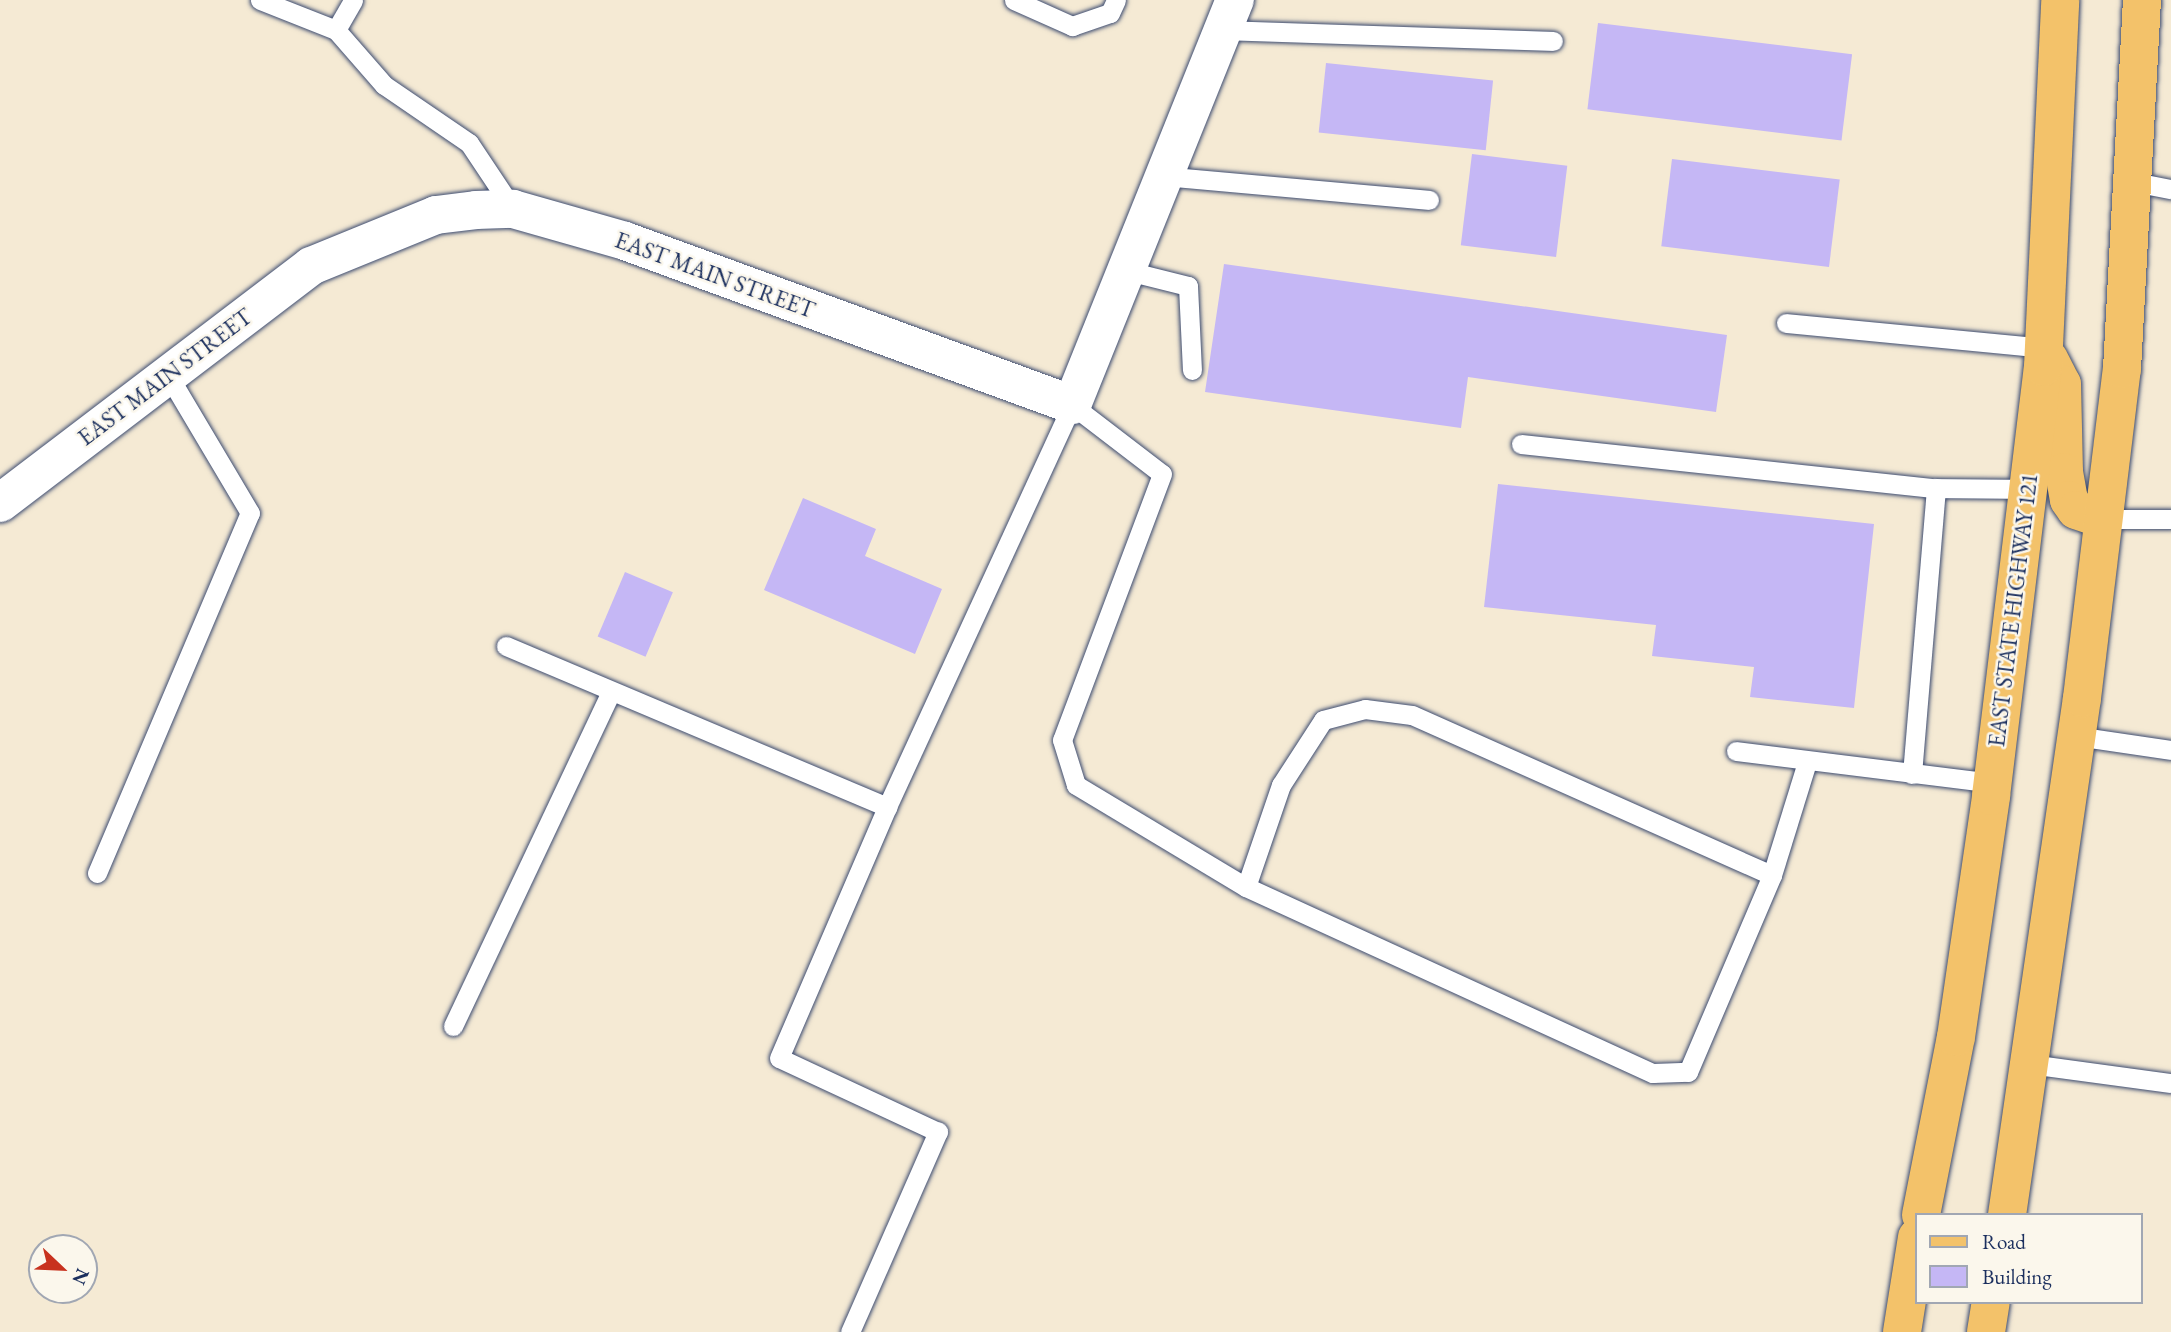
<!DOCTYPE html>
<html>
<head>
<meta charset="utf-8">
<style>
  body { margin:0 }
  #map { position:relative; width:2171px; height:1332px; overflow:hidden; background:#f5ead4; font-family:"EB Garamond",serif }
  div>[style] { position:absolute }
  .building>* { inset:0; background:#c5b7f5; transform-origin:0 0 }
  .roads { filter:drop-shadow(0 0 2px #3c4b70) drop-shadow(0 0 2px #3c4b70) }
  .lane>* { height:19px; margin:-9.5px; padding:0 9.5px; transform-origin:9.5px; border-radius:9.5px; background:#fff }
  .street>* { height:38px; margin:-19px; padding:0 19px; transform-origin:19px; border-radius:19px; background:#fff }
  .primary>* { height:38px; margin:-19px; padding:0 19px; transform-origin:19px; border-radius:19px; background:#f3c26a }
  span { translate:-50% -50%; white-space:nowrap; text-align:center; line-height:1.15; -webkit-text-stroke:5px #fbf7ec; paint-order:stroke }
  .street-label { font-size:23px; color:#1b2f5e }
  .legend { position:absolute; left:1915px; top:1213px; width:228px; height:91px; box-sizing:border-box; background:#fbf7ec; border:2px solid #a1a7b3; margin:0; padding:9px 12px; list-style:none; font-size:21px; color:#1b2f5e }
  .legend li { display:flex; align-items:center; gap:14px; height:35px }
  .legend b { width:35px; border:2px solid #a1a7b3 }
  .north { position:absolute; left:28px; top:1234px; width:70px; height:70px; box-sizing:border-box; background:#fbf7ec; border:2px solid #a1a7b3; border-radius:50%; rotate:113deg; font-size:19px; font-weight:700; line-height:28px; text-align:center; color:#1b2f5e }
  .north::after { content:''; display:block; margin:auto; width:24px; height:32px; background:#c8321e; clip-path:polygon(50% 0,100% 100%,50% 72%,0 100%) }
</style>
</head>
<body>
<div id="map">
  <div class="building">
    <div style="left:1598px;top:23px;width:256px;height:87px;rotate:7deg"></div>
    <div style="left:1326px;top:63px;width:168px;height:70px;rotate:6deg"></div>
    <div style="left:1472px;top:154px;width:96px;height:92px;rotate:7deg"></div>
    <div style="left:1672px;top:159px;width:169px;height:88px;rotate:7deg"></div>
    <div style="clip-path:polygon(1224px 264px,1727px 335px,1716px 412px,1468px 377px,1461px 428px,1205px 392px)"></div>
    <div style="clip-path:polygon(1498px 484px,1874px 524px,1854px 708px,1750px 697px,1754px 667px,1652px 656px,1656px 625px,1484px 607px)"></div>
    <div style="clip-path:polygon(803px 498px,876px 529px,865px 556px,942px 589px,915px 654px,764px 590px)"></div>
    <div style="left:625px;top:572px;width:52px;height:70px;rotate:23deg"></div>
  </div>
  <div class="roads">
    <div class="lane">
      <div style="left:260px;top:0;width:82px;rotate:21.5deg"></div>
      <div style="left:336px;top:30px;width:73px;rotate:48.9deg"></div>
      <div style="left:384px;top:85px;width:103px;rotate:34.3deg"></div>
      <div style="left:469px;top:143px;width:79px;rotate:56.3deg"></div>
      <div style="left:1014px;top:0;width:64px;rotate:24.1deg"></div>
      <div style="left:1072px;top:26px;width:40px;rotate:-18.9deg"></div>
      <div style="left:1110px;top:13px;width:14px;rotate:-65deg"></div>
      <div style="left:336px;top:30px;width:34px;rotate:-60deg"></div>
      <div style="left:1223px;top:30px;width:330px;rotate:1.9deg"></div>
      <div style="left:1162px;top:176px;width:268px;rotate:5.1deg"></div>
      <div style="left:2134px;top:182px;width:38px;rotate:11deg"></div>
      <div style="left:1124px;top:270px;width:66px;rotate:14deg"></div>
      <div style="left:1188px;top:286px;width:84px;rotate:87.3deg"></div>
      <div style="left:1786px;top:323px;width:259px;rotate:5.5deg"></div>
      <div style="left:1521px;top:444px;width:417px;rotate:6.1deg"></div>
      <div style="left:2102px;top:519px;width:69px"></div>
      <div style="left:506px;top:646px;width:414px;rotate:22.9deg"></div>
      <div style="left:2076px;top:736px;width:96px;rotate:8.4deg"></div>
      <div style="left:1736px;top:751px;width:259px;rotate:7.1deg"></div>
      <div style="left:1912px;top:774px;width:287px;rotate:-85.2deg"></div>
      <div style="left:1936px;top:488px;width:92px;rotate:0.6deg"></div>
      <div style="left:97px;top:873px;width:391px;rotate:-67deg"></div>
      <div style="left:250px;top:513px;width:161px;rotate:-120.7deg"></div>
      <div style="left:1246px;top:887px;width:108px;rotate:-71.1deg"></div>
      <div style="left:1281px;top:785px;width:77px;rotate:-57.1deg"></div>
      <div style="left:1323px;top:720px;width:43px;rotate:-14.7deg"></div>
      <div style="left:1365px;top:709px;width:47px;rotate:7.3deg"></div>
      <div style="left:1412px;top:715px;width:394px;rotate:24deg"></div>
      <div style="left:453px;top:1026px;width:370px;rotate:-64.7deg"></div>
      <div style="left:2030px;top:1064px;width:142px;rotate:7.7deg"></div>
      <div style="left:850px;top:1332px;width:219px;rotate:-66.3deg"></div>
      <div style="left:938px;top:1132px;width:175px;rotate:-155deg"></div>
      <div style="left:779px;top:1058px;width:273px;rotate:-66.7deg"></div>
      <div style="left:887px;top:807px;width:443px;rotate:-65.3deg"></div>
      <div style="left:1072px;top:405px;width:113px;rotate:37.5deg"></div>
      <div style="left:1162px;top:474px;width:284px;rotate:110.6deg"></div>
      <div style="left:1062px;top:740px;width:47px;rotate:72.7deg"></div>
      <div style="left:1076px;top:785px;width:198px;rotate:31deg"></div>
      <div style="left:1246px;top:887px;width:447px;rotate:24.6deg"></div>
      <div style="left:1653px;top:1073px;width:35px;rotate:-2deg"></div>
      <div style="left:1688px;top:1072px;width:214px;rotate:-66.9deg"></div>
      <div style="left:1772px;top:875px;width:118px;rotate:-72.8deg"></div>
    </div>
    <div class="street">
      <div style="left:0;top:503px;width:391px;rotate:-37.3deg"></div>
      <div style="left:311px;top:266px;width:135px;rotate:-22.2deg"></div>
      <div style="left:436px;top:215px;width:40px;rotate:-7.1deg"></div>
      <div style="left:476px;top:210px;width:37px;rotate:-2deg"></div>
      <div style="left:513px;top:209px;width:116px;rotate:15.9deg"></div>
      <div style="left:625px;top:241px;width:476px;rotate:20.1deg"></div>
      <div style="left:1072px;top:405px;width:437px;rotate:-68.1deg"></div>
    </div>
    <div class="primary">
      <div style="left:2049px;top:359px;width:28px;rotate:63deg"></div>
      <div style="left:2062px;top:384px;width:88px;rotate:88.7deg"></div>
      <div style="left:2064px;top:472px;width:28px;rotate:80deg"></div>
      <div style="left:2069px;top:500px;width:12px;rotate:55deg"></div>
      <div style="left:2076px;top:510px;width:28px;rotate:19deg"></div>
      <div style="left:1921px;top:1215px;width:181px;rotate:-78.9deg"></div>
      <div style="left:1956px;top:1037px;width:244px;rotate:-81.7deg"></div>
      <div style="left:1991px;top:796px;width:432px;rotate:-83.1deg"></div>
      <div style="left:2043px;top:367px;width:367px;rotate:-87.3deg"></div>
      <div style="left:2007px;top:1215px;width:522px;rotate:-81.75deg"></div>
      <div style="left:2082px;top:698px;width:331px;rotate:-83.1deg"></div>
      <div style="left:2122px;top:369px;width:370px;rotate:-86.9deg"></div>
      <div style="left:1902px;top:1332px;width:96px;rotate:-81deg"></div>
      <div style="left:1986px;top:1332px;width:30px;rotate:-81deg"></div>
    </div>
  </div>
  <div class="street-label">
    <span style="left:715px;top:275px;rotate:20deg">EAST MAIN STREET</span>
    <span style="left:165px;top:377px;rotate:-37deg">EAST MAIN STREET</span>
    <span style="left:2013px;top:610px;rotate:-83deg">EAST STATE HIGHWAY 121</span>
  </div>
  <ul class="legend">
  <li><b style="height:9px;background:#f3c26a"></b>Road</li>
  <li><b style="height:19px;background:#c5b7f5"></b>Building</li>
  </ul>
  <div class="north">N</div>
</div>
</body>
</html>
